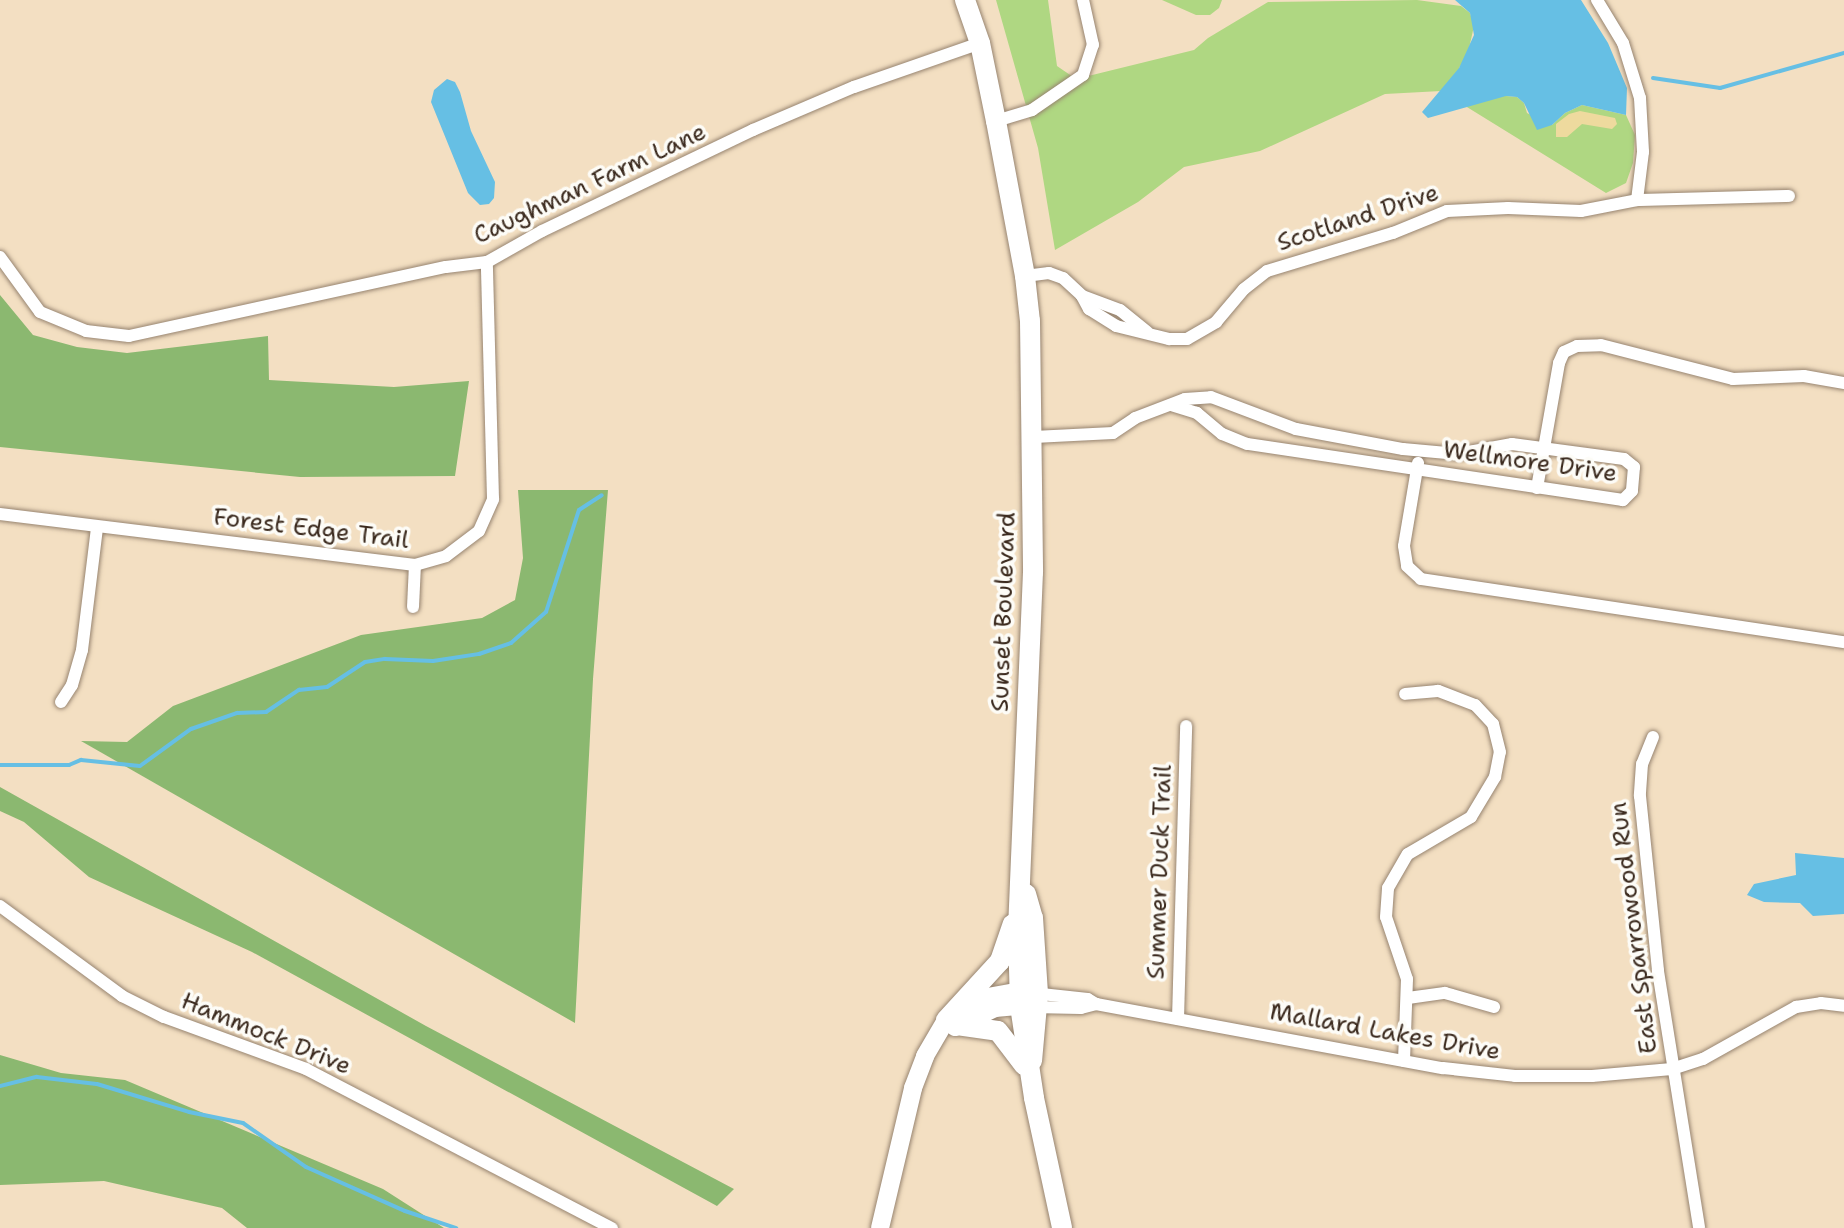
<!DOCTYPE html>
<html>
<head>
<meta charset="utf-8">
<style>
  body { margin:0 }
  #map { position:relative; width:1844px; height:1228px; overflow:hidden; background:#f3dfc2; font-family:"Shantell Sans",sans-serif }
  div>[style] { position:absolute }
  .green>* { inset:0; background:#afd782 }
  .forest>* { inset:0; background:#8bb870 }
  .sand>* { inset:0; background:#eeda9e }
  .water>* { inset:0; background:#66bfe4 }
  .stream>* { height:4px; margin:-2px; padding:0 2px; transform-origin:2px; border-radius:2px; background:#66bfe4 }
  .roads { filter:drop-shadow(0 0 2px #978470) drop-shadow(0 0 2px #978470) }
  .street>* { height:12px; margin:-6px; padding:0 6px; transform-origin:6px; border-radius:6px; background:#fff }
  .secondary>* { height:18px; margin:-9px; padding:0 9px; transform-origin:9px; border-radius:9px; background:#fff }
  .primary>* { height:20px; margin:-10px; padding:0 10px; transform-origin:10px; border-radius:10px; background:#fff }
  span { translate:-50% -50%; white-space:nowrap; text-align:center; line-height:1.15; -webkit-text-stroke:7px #fdfcf7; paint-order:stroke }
  .street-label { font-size:24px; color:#3b2a1e }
</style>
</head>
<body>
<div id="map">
  <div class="green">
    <div style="clip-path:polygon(996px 0,1048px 0,1057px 66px,1076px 79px,1194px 50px,1208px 38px,1268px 2px,1417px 0,1461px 6px,1470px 13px,1474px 26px,1468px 53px,1459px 68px,1506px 96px,1517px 97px,1524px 103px,1527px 113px,1552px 125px,1565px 113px,1582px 105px,1626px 115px,1635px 135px,1633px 163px,1626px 183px,1606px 193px,1441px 91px,1385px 94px,1260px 151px,1184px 167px,1138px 202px,1055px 250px,1038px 148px)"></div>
    <div style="clip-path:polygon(1162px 0,1222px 0,1219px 8px,1210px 15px,1196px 15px)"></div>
  </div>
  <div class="forest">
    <div style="clip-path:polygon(0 295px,33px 335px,77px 347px,127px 353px,268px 336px,269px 380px,394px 387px,469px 381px,455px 476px,300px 477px,0 447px)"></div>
    <div style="clip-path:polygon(518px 490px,608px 490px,593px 679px,575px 1023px,81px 741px,127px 742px,173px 706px,361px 635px,482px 618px,515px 600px,523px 558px)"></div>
    <div style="clip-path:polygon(0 787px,426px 1026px,734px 1189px,717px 1206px,252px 952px,89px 877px,24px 822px,0 811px)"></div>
    <div style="clip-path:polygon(0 1055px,61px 1073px,125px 1080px,383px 1189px,444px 1228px,247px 1228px,222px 1208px,104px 1181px,0 1185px)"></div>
  </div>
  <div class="sand">
    <div style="clip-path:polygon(1580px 111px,1615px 118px,1617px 124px,1612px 129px,1582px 124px,1567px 137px,1556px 137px,1556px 124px,1569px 114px)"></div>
  </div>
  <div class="water">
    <div style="clip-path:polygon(1455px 0,1581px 0,1608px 43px,1627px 88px,1626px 115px,1582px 105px,1565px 113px,1552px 125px,1537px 130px,1524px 103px,1517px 97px,1506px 96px,1428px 118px,1422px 112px,1459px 68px,1474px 35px,1470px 13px)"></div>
    <div style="clip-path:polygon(447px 79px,455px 82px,460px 92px,471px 131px,495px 182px,494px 198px,489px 204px,480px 205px,468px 193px,431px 102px,434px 90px)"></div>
    <div style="clip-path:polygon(1795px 853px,1844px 858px,1844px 914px,1813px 916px,1800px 903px,1764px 902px,1747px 895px,1754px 884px,1796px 875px)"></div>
  </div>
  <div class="stream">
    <div style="left:1653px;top:78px;width:68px;rotate:8.5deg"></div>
    <div style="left:1720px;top:88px;width:129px;rotate:-15.8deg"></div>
    <div style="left:0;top:765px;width:69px"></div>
    <div style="left:69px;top:765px;width:13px;rotate:-23deg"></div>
    <div style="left:81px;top:760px;width:59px;rotate:5.8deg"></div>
    <div style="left:140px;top:766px;width:63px;rotate:-36deg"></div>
    <div style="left:191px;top:729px;width:49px;rotate:-19.2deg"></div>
    <div style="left:237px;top:713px;width:29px;rotate:-2deg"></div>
    <div style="left:266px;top:712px;width:40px;rotate:-34deg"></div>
    <div style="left:299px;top:690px;width:28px;rotate:-6deg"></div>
    <div style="left:327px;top:687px;width:45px;rotate:-33.3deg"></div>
    <div style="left:365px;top:662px;width:20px;rotate:-9deg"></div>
    <div style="left:385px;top:659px;width:48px;rotate:2.4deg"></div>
    <div style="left:433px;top:661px;width:47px;rotate:-8.7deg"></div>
    <div style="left:479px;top:654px;width:34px;rotate:-19deg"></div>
    <div style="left:511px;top:643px;width:47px;rotate:-41.5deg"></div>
    <div style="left:546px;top:612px;width:107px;rotate:-72.1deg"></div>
    <div style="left:579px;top:510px;width:27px;rotate:-33deg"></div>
    <div style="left:0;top:1086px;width:38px;rotate:-14deg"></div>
    <div style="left:37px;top:1077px;width:60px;rotate:6.7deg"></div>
    <div style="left:97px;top:1084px;width:96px;rotate:16.9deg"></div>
    <div style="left:189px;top:1112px;width:55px;rotate:11.5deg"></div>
    <div style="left:243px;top:1123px;width:77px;rotate:34.9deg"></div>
    <div style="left:306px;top:1167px;width:108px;rotate:24deg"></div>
    <div style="left:405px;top:1211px;width:54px;rotate:18.4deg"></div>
  </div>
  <div class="roads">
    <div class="street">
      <div style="left:1597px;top:0;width:50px;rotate:58.8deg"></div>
      <div style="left:1623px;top:43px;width:58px;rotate:72.8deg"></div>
      <div style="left:1640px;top:98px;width:54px;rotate:86.8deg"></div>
      <div style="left:1643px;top:152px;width:48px;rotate:97.1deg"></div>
      <div style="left:996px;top:121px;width:38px;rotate:-17deg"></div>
      <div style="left:1032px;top:110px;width:62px;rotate:-34.5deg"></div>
      <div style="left:1083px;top:75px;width:32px;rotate:-72deg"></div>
      <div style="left:1093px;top:45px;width:46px;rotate:-102.5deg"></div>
      <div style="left:0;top:257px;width:68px;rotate:54deg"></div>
      <div style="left:40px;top:312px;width:50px;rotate:22.4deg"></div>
      <div style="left:86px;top:331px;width:43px;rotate:6.6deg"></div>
      <div style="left:129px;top:336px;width:324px;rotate:-12.3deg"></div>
      <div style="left:446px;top:267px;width:41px;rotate:-7deg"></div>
      <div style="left:487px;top:262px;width:63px;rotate:-29.4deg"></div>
      <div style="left:542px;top:231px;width:234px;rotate:-25.6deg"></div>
      <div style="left:753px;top:130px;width:110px;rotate:-23.1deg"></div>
      <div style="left:854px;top:87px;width:133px;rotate:-19.2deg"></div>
      <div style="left:1025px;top:276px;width:24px;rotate:-7deg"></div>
      <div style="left:1049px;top:273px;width:15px;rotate:20deg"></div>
      <div style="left:1063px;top:278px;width:26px;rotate:43deg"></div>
      <div style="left:1082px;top:296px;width:15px;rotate:62deg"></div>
      <div style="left:1089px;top:309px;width:32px;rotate:32deg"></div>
      <div style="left:1116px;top:326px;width:55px;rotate:13.8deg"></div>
      <div style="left:1169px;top:339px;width:18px"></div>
      <div style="left:1187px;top:339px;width:34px;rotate:-30deg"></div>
      <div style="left:1216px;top:322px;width:43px;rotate:-49.7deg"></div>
      <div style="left:1244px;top:289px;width:29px;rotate:-38deg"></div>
      <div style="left:1267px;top:271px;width:132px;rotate:-16.8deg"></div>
      <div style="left:1393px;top:233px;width:58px;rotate:-22.2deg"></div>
      <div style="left:1447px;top:211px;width:61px;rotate:-2.8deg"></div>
      <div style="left:1508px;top:208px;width:73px;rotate:2.4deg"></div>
      <div style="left:1581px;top:211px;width:57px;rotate:-11.1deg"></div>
      <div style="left:1637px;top:200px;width:152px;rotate:-1.5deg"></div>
      <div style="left:1082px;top:296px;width:40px;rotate:20.2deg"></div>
      <div style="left:1120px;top:310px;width:35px;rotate:39deg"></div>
      <div style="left:1034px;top:437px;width:79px;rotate:-2.9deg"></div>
      <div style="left:1113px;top:433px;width:27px;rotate:-34deg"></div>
      <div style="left:1135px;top:418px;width:53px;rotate:-20.8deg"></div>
      <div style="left:1185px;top:399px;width:26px;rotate:-4deg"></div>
      <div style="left:1211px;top:397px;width:91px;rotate:20.6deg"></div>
      <div style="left:1296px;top:429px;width:109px;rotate:10.6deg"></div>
      <div style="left:1403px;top:449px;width:55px;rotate:5.2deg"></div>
      <div style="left:1458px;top:454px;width:55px;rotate:-10.5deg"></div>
      <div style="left:1512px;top:444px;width:113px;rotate:7.6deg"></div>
      <div style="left:1624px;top:459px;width:13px;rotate:39deg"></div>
      <div style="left:1634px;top:467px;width:24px;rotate:95deg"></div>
      <div style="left:1632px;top:491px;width:13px;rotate:135deg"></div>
      <div style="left:1623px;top:500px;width:380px;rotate:-171.5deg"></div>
      <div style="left:1247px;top:444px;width:27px;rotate:-158deg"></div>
      <div style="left:1222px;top:434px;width:33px;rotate:-140deg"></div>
      <div style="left:1197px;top:413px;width:27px;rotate:-163deg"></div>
      <div style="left:1418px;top:463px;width:84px;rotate:99.6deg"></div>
      <div style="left:1404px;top:546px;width:20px;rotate:81deg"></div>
      <div style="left:1407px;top:566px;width:19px;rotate:43deg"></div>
      <div style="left:1421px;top:579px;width:428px;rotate:8.5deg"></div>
      <div style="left:1537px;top:488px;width:127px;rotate:-80deg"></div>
      <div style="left:1559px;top:363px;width:12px;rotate:-66deg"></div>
      <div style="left:1564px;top:352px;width:14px;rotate:-25deg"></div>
      <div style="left:1577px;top:346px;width:24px;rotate:-2deg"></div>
      <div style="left:1601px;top:345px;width:136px;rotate:14.4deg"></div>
      <div style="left:1733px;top:379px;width:71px;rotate:-2.4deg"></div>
      <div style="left:1804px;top:376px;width:41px;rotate:9.9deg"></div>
      <div style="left:0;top:514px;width:418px;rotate:7deg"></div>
      <div style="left:415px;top:565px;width:32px;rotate:-16deg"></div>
      <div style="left:446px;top:556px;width:41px;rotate:-37.1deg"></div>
      <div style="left:479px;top:531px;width:35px;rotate:-66deg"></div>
      <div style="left:493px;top:499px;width:237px;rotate:-91.5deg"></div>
      <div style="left:413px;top:607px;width:42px;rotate:-87.3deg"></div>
      <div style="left:61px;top:702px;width:20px;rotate:-57deg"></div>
      <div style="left:72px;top:685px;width:36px;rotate:-74deg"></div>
      <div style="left:82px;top:650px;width:124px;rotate:-83deg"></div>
      <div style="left:1653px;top:737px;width:29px;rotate:112deg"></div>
      <div style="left:1642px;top:764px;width:32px;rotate:94deg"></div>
      <div style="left:1640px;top:796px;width:176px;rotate:84.1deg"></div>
      <div style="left:1658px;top:971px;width:260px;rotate:80.9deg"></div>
      <div style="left:0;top:906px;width:152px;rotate:36.4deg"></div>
      <div style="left:122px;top:996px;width:47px;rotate:26.6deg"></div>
      <div style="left:164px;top:1017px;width:151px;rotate:20.1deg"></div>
      <div style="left:306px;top:1069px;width:345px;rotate:27.5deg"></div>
      <div style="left:1032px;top:993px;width:56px;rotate:6.1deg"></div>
      <div style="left:1088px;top:999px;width:9px;rotate:32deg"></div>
      <div style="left:1096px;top:1004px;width:353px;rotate:10.5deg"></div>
      <div style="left:1443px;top:1068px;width:72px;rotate:6.3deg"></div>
      <div style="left:1515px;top:1076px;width:77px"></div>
      <div style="left:1592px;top:1076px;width:80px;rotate:-5deg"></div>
      <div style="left:1672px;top:1069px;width:33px;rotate:-18deg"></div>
      <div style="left:1703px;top:1059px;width:107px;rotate:-29.2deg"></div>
      <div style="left:1796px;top:1007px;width:25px;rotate:-9deg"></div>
      <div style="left:1821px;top:1003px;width:23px;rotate:7deg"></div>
      <div style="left:1408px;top:998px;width:37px;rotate:-8deg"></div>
      <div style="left:1445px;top:993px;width:51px;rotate:15.9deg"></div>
      <div style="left:1031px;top:1007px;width:50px;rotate:1.1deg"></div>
      <div style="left:1081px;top:1008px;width:16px;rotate:-15deg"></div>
      <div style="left:1178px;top:1019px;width:293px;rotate:-88.4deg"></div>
      <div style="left:1404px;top:1061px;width:82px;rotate:-87.9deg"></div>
      <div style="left:1407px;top:979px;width:65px;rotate:-108.7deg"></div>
      <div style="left:1386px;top:917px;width:29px;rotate:-86deg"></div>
      <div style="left:1388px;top:888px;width:39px;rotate:-60deg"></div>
      <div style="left:1408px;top:854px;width:73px;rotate:-30.4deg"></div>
      <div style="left:1471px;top:817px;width:47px;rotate:-59deg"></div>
      <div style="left:1495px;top:777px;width:25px;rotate:-79deg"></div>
      <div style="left:1500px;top:752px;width:29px;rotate:-104deg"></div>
      <div style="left:1493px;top:724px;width:26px;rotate:-133deg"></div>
      <div style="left:1475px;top:705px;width:40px;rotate:-159deg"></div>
      <div style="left:1438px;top:691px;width:33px;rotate:175deg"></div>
    </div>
    <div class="secondary">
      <div style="left:955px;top:1027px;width:44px;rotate:-25.4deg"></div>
      <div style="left:995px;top:1008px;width:25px;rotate:-5deg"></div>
      <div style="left:880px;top:1228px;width:144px;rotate:-76.7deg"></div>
      <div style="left:913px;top:1088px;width:34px;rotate:-69deg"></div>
      <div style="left:925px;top:1056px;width:42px;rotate:-59.7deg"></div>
      <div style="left:946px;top:1020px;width:42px;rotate:-31.4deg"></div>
      <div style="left:982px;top:998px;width:39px;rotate:-10deg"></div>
    </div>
    <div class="primary">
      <div style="left:965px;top:0;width:46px;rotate:70.8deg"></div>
      <div style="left:980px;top:43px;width:80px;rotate:78.4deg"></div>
      <div style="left:996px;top:121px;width:158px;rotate:79.4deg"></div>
      <div style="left:1025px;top:276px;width:45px;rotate:83.7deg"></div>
      <div style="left:1030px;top:321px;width:251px;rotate:89.3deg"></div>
      <div style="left:1033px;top:572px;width:361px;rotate:92.4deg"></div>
      <div style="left:1018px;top:933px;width:73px;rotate:88.4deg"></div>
      <div style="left:1020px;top:1006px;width:93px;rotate:81.3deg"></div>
      <div style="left:1034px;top:1098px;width:133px;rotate:77.8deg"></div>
      <div style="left:1026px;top:894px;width:25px;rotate:74deg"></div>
      <div style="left:1033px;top:918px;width:76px;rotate:86.2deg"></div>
      <div style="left:1038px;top:994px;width:67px;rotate:95.1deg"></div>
      <div style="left:946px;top:1020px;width:80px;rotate:-47.5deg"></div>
      <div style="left:1000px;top:961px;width:39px;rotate:-71deg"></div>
      <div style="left:957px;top:1025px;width:41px;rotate:8.3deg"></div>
      <div style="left:998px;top:1031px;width:43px;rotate:52.6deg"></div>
    </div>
  </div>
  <div class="street-label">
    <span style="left:590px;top:184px;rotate:-25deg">Caughman Farm Lane</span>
    <span style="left:1358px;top:218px;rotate:-18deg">Scotland Drive</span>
    <span style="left:1530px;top:462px;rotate:8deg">Wellmore Drive</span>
    <span style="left:311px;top:529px;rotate:7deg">Forest Edge Trail</span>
    <span style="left:1004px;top:612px;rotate:-88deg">Sunset Boulevard</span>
    <span style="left:1160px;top:872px;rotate:-88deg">Summer Duck Trail</span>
    <span style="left:1634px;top:928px;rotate:-97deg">East Sparrowood Run</span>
    <span style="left:1385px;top:1032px;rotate:10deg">Mallard Lakes Drive</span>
    <span style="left:266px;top:1034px;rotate:22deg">Hammock Drive</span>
  </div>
</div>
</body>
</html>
